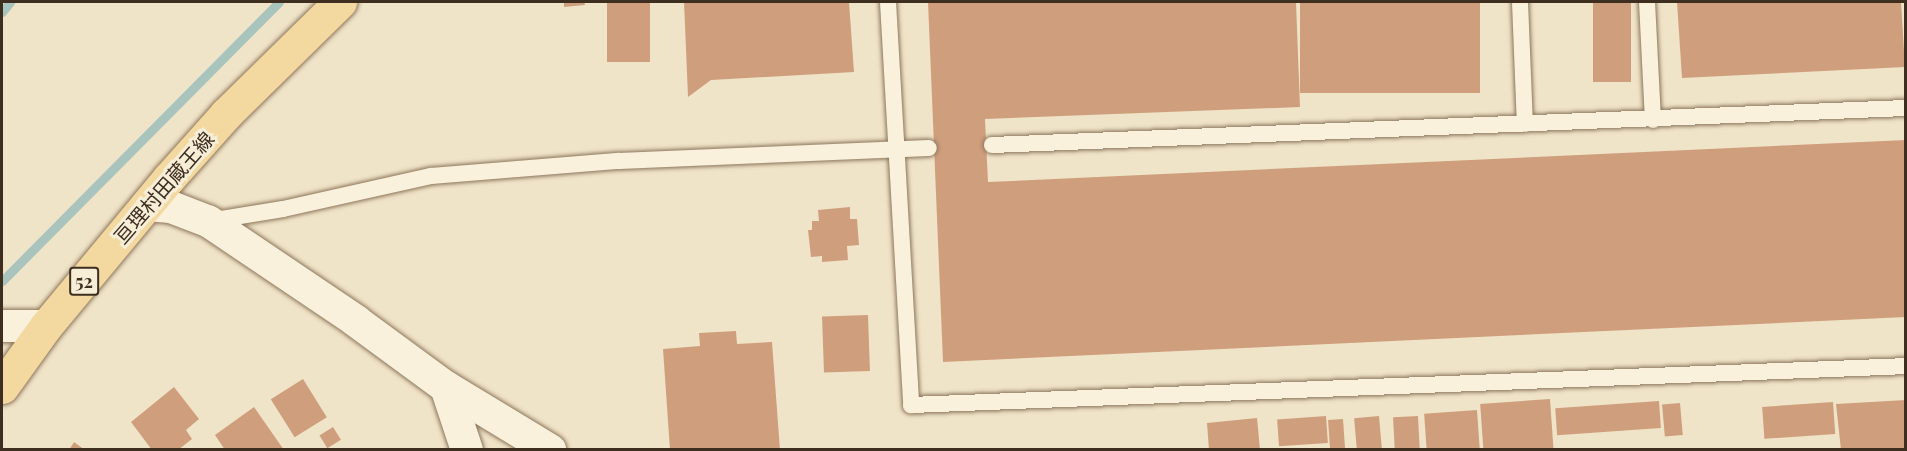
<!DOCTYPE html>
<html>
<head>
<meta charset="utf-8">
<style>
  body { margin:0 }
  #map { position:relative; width:1907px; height:451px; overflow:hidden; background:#f0e4c8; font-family:"Playfair Display","Noto Sans JP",serif }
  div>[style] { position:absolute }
  .stream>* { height:9px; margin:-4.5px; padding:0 4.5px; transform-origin:4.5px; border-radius:4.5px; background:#a9c4bc }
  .building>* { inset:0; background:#cf9f7d; transform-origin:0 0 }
  .roads { filter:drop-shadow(0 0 2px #8d765c) drop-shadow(0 0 2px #8d765c) }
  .service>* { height:16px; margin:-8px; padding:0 8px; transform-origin:8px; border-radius:8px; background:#faf1dc }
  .minor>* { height:32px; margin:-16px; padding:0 16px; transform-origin:16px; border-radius:16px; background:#faf1dc }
  .primary>* { height:33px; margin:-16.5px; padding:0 16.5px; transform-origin:16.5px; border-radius:16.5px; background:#f3d9a0 }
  span { translate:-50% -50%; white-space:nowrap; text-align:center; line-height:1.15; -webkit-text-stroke:6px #f7eed8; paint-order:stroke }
  .shield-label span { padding:2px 4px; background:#f7eed8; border:2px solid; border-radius:4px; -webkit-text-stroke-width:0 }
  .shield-label { font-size:18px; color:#3d2e20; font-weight:700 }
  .street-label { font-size:20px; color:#3d2e20 }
  .frame { position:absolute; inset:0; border:3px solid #3d2e20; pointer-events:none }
</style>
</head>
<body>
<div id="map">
  <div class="stream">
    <div style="left:2px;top:12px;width:13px;rotate:-51deg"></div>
    <div style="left:2px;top:281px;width:393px;rotate:-45.2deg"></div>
  </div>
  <div class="building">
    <div style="clip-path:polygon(564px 2px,584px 2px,585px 5px,564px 7px)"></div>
    <div style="left:607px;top:2px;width:43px;height:60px"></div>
    <div style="clip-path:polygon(684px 2px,849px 2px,854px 72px,711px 80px,688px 97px)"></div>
    <div style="clip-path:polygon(928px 2px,1296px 2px,1300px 107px,985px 119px,988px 182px,1906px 140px,1906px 317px,943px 362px)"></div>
    <div style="left:1300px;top:2px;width:180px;height:91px"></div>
    <div style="left:1593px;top:2px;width:38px;height:80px"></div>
    <div style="clip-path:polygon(1677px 2px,1901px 2px,1905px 67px,1682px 78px)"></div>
    <div style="clip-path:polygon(850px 207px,850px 219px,857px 219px,859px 245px,847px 246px,848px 260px,822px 262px,822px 256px,811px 257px,808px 230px,812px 230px,812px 221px,819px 221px,818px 210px)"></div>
    <div style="left:868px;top:315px;width:56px;height:46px;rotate:88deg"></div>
    <div style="clip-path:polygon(736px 331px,737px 344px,772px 342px,780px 450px,670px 450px,663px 349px,700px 346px,699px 333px)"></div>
    <div style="left:303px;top:379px;width:45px;height:38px;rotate:58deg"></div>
    <div style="clip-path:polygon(174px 387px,199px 419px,186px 430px,192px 439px,178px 450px,152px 450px,131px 422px)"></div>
    <div style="left:1550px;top:399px;width:51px;height:70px;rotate:86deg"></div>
    <div style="clip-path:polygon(1906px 400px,1906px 450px,1841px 450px,1836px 404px)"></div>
    <div style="left:1659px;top:401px;width:27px;height:104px;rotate:86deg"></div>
    <div style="left:1833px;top:402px;width:32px;height:71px;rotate:86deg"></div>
    <div style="left:1680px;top:403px;width:32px;height:18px;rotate:85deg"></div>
    <div style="clip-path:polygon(254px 407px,284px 450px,225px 450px,215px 435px)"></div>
    <div style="left:1477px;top:410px;width:40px;height:53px;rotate:86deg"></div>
    <div style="left:1326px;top:416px;width:27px;height:49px;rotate:86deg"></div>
    <div style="left:1379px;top:416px;width:34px;height:25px;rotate:85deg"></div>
    <div style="left:1418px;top:416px;width:34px;height:25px;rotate:87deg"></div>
    <div style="clip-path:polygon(1257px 418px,1260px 450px,1209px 450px,1207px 423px)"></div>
    <div style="left:1343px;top:419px;width:31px;height:15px;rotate:86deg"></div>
    <div style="left:333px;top:427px;width:15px;height:16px;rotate:58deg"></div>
    <div style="clip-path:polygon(74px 442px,85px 450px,69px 450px)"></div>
  </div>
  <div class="roads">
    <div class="service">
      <div style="left:888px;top:2px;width:404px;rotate:86.7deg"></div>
      <div style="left:911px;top:405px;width:996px;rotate:-2.24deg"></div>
      <div style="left:1520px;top:2px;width:122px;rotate:87.7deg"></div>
      <div style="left:1647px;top:2px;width:118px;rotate:87.1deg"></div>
      <div style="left:992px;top:145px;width:915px;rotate:-2.32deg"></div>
      <div style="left:209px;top:221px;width:75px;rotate:-9.2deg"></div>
      <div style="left:283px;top:209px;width:152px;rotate:-12.6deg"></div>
      <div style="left:431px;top:176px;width:189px;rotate:-4.6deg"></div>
      <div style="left:619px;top:161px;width:310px;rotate:-2.4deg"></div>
    </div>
    <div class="minor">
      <div style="left:147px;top:205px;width:24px;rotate:5deg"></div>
      <div style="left:171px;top:207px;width:40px;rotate:21deg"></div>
      <div style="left:208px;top:221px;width:179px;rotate:34deg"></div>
      <div style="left:356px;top:321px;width:112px;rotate:36.3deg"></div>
      <div style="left:446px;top:387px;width:122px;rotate:31.2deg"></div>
      <div style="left:2px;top:326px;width:44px"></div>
      <div style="left:446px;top:387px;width:66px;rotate:71.6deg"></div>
    </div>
    <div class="primary">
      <div style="left:2px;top:387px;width:75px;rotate:-54.2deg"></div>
      <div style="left:46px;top:326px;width:192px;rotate:-50.3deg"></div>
      <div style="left:169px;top:178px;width:86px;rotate:-48.3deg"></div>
      <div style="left:226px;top:114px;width:160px;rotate:-44.5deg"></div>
    </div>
  </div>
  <div class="shield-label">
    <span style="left:84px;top:281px">52</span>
  </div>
  <div class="street-label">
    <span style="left:163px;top:187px;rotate:-49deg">亘理村田蔵王線</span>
  </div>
  <div class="frame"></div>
</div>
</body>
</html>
